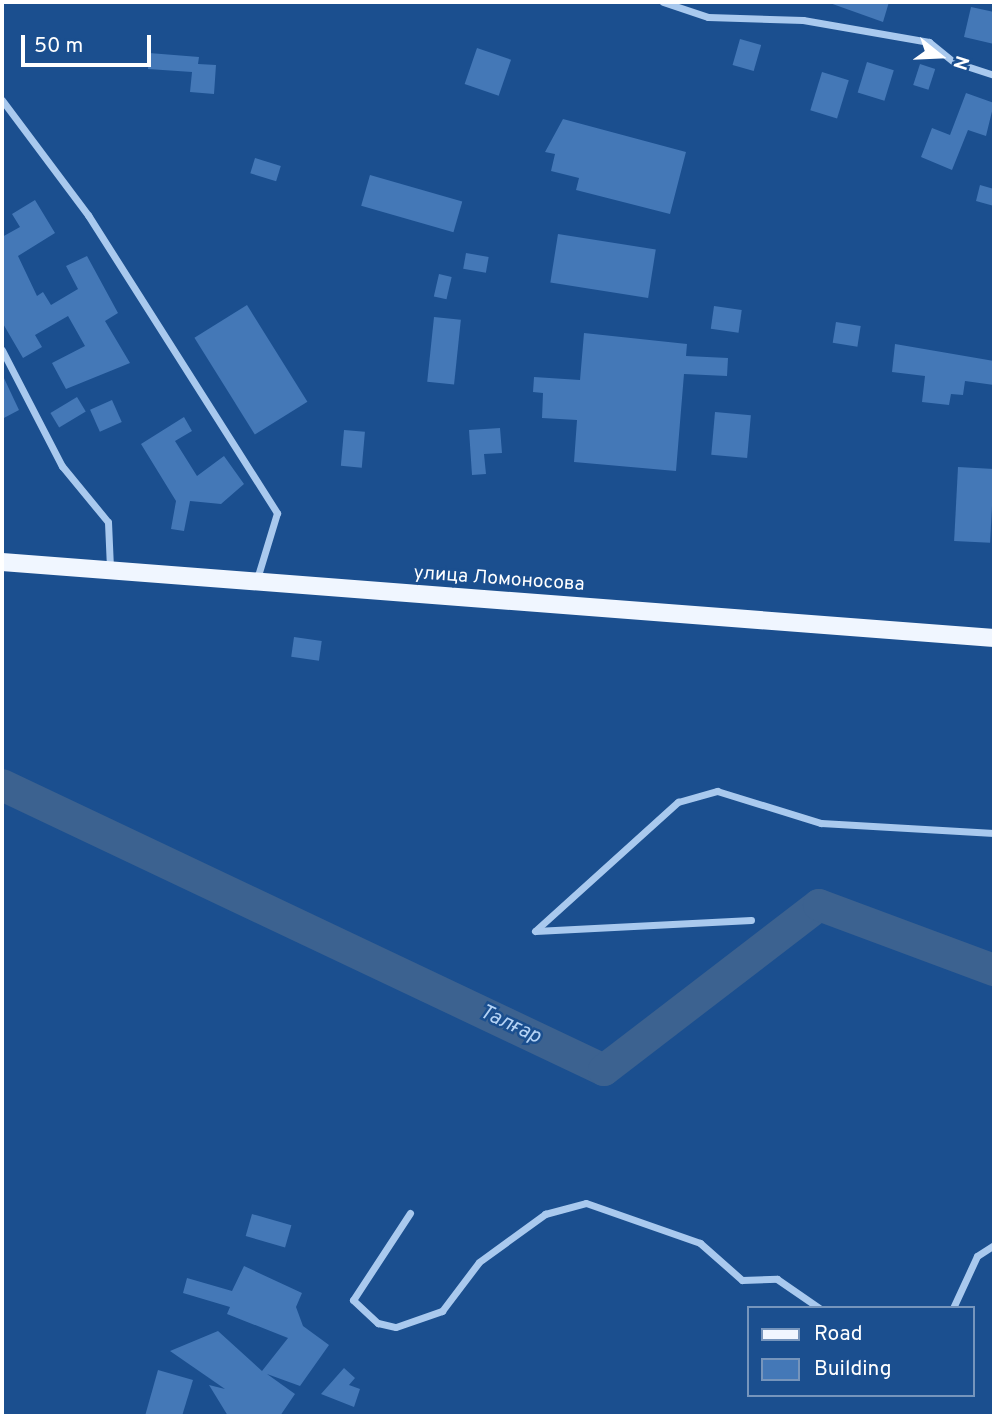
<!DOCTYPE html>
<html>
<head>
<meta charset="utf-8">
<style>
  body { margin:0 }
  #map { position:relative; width:996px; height:1418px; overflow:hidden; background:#1b4f8f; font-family:Overpass,sans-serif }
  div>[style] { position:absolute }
  .river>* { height:32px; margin:-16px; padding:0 16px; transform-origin:16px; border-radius:16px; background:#3c6290 }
  .building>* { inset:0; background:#4478b7; transform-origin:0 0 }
  .minor>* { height:7px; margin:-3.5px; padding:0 3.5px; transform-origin:3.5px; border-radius:3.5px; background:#a9c9ee }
  .primary>* { height:18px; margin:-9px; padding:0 9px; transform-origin:9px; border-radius:9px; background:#f0f6ff }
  span { translate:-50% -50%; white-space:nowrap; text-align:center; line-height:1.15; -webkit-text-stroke:5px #1b4f8f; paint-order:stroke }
  .street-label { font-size:19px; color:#fff }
  .water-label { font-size:21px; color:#b5d3f5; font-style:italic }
  .frame { position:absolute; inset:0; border:4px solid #fff; pointer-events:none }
  .legend { position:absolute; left:747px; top:1306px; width:228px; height:91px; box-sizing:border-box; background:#1b4f8f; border:2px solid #7695bc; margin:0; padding:9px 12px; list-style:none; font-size:21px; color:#fff }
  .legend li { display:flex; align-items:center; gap:14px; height:35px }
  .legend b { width:35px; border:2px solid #7695bc }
  .north { position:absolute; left:905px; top:21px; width:70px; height:70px; -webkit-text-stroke:5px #1b4f8f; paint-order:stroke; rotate:108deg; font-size:19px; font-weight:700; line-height:28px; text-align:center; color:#fff }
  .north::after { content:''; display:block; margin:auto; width:24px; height:32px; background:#fff; clip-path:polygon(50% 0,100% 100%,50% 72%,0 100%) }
  .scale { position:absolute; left:21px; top:35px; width:130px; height:32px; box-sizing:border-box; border:4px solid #fff; border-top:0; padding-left:9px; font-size:21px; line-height:24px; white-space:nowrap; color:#fff; -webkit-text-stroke:5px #1b4f8f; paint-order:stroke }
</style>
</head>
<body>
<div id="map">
  <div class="river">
    <div style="left:2px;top:785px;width:666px;rotate:25.33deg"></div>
    <div style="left:604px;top:1070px;width:271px;rotate:-37.5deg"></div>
    <div style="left:819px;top:905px;width:187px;rotate:20.4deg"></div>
  </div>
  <div class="building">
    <div style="clip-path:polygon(827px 2px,889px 2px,883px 22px)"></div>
    <div style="clip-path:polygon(971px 7px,994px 12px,994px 44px,964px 37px)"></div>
    <div style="left:740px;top:39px;width:22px;height:27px;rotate:16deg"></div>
    <div style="left:477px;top:48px;width:36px;height:38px;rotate:19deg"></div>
    <div style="clip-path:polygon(149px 53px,199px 57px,198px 64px,216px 65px,214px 94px,190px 92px,192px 72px,148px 69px)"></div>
    <div style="left:867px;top:62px;width:28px;height:32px;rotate:17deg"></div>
    <div style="left:920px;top:64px;width:16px;height:22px;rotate:18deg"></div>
    <div style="left:822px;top:72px;width:28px;height:40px;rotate:17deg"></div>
    <div style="clip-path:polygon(966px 93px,994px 103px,986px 136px,968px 130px,952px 170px,921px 157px,932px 128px,950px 135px)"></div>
    <div style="clip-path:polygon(563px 119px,686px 152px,670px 214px,576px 190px,579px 178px,551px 171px,555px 154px,545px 152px)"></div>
    <div style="left:255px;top:158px;width:27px;height:16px;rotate:17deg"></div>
    <div style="left:370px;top:175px;width:96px;height:32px;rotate:16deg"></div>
    <div style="clip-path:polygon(980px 185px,994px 189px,994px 206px,976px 201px)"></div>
    <div style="clip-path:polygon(35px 200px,55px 233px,18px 256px,37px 296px,43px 292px,51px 305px,78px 289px,66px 266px,87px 256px,118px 313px,105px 321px,130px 363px,66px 389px,52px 363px,85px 346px,68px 316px,35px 335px,42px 347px,23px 358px,2px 322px,2px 237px,20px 227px,12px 214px)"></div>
    <div style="left:558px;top:234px;width:99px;height:49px;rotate:9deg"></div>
    <div style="left:466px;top:253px;width:23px;height:16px;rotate:10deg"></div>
    <div style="left:439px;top:274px;width:13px;height:23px;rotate:13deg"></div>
    <div style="left:247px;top:305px;width:114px;height:62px;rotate:58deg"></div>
    <div style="left:714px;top:306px;width:28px;height:23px;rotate:8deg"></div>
    <div style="left:434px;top:317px;width:27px;height:65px;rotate:6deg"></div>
    <div style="left:836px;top:322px;width:25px;height:21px;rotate:9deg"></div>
    <div style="clip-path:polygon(584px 333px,687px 344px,686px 356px,728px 358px,727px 376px,684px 374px,676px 471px,574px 462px,577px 420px,542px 418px,543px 393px,533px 392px,534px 377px,580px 380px)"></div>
    <div style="clip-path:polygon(895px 344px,994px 361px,994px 385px,965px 381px,963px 395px,951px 394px,949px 405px,922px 402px,925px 376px,892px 372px)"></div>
    <div style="clip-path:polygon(2px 374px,19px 410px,2px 419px)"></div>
    <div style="left:77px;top:397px;width:17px;height:31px;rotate:59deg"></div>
    <div style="left:112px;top:400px;width:24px;height:24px;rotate:66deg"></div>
    <div style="left:715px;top:412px;width:36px;height:43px;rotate:5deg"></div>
    <div style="clip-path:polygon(184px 417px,192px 431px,175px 441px,197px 476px,224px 456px,244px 484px,221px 504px,190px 501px,184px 531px,171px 529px,176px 501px,141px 444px)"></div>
    <div style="clip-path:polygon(500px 428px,502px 453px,484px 454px,486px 474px,472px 475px,469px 430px)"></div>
    <div style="left:344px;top:430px;width:21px;height:36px;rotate:5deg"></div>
    <div style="left:958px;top:467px;width:36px;height:74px;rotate:3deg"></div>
    <div style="left:294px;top:637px;width:28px;height:20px;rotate:8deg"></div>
    <div style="left:252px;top:1214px;width:41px;height:23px;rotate:16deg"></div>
    <div style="clip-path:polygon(244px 1266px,302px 1293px,296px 1307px,303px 1326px,329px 1345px,300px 1386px,267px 1374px,295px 1394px,280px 1416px,228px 1416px,209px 1385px,225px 1389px,170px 1351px,218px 1331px,262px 1371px,288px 1338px,227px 1314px,230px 1307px,183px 1293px,187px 1278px,232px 1291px)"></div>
    <div style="clip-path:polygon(344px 1368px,355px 1378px,349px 1385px,360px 1389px,354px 1407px,321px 1394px)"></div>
    <div style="clip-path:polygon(158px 1370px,193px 1380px,182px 1416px,145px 1416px)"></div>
  </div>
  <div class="minor">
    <div style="left:663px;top:2px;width:47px;rotate:18.4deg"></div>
    <div style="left:708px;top:17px;width:95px;rotate:1.8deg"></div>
    <div style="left:803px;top:20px;width:128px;rotate:9.9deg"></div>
    <div style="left:929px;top:42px;width:32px;rotate:39deg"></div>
    <div style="left:954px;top:62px;width:42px;rotate:18deg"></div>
    <div style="left:2px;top:100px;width:144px;rotate:53.2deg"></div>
    <div style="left:88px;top:215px;width:353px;rotate:57.6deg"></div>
    <div style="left:277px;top:513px;width:69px;rotate:106.9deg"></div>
    <div style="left:2px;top:350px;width:131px;rotate:62.7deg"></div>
    <div style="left:62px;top:466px;width:72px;rotate:50.6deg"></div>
    <div style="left:108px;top:522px;width:46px;rotate:87.5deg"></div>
    <div style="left:751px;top:920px;width:216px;rotate:177.1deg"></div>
    <div style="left:535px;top:931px;width:193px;rotate:-42.1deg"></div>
    <div style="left:678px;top:802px;width:41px;rotate:-15.8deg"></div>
    <div style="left:717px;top:791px;width:109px;rotate:17.1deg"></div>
    <div style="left:821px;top:823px;width:173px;rotate:3.3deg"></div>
    <div style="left:410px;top:1213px;width:104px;rotate:123.2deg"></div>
    <div style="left:353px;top:1300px;width:34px;rotate:43deg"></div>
    <div style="left:378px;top:1323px;width:18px;rotate:13deg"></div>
    <div style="left:396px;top:1327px;width:49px;rotate:-19.2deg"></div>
    <div style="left:442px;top:1311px;width:61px;rotate:-52.9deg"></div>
    <div style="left:479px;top:1262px;width:82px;rotate:-36deg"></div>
    <div style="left:545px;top:1214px;width:42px;rotate:-15deg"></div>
    <div style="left:586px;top:1203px;width:121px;rotate:19.3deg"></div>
    <div style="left:700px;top:1243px;width:56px;rotate:41.4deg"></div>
    <div style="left:742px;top:1280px;width:35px;rotate:-2deg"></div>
    <div style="left:777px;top:1279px;width:51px;rotate:34.6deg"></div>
    <div style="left:953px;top:1308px;width:57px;rotate:-65.2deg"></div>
    <div style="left:977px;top:1256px;width:20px;rotate:-33deg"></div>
  </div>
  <div class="primary">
    <div style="left:2px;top:562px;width:995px;rotate:4.38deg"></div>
  </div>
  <div class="street-label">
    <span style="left:499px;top:580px;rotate:4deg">улица Ломоносова</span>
  </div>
  <div class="water-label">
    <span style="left:510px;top:1025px;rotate:25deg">Талғар</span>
  </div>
  <div class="frame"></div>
  <ul class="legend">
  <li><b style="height:9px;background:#f0f6ff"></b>Road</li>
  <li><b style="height:19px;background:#4478b7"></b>Building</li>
  </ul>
  <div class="north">N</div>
  <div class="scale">50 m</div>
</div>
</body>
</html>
